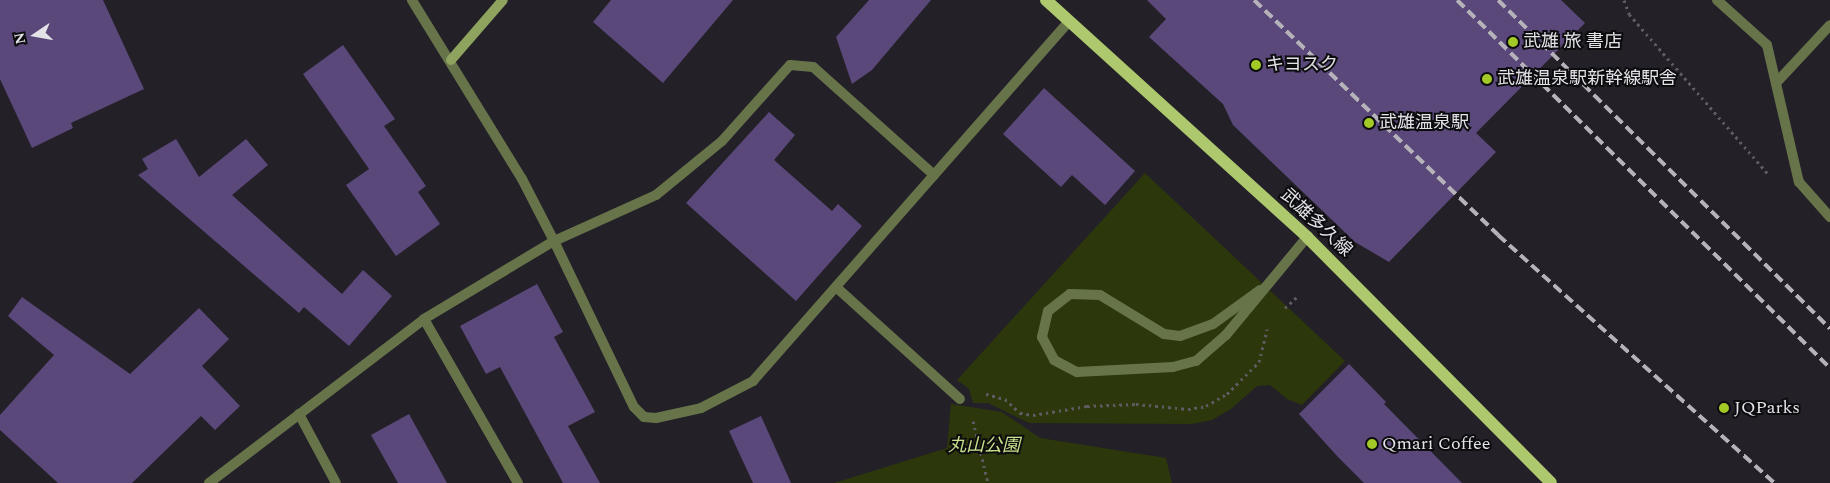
<!DOCTYPE html>
<html>
<head>
<meta charset="utf-8">
<style>
  body { margin:0 }
  #map { position:relative; width:1830px; height:483px; overflow:hidden; background:#232028; font-family:Spectral,"Noto Sans JP",serif }
  div>[style] { position:absolute }
  .green>* { inset:0; background:#2c370b }
  .building>* { inset:0; background:#5a487a }
  .path>* { height:3px; margin-top:-1.5px; transform-origin:0; background:repeating-linear-gradient(90deg,#5e5b62 0 2.5px,transparent 0 6.5px) }
  .lane>* { height:10px; margin:-5px; padding:0 5px; transform-origin:5px; border-radius:5px; background:#67744a }
  .street>* { height:10px; margin:-5px; padding:0 5px; transform-origin:5px; border-radius:5px; background:#67744a }
  .secondary>* { height:10px; margin:-5px; padding:0 5px; transform-origin:5px; border-radius:5px; background:#8ea35e }
  .primary>* { height:12px; margin:-6px; padding:0 6px; transform-origin:6px; border-radius:6px; background:#adc86d }
  .rail>* { height:4px; margin-top:-2px; transform-origin:0; background:repeating-linear-gradient(90deg,#b5b3b9 0 10px,transparent 0 15px) }
  .dots>* { width:14px; height:14px; translate:-50% -50%; box-sizing:border-box; border:2px solid #0c0b0e; border-radius:50% }
  span { translate:-50% -50%; white-space:nowrap; text-align:center; line-height:1.15; -webkit-text-stroke:4px #0c0b0e; paint-order:stroke }
  .poi-label { font-size:18px; color:#e3e2e7 }
  .left { translate:0 -50%; text-align:left }
  .street-label { font-size:18px; color:#e3e2e7 }
  .park-label { font-size:18px; color:#c6e08b; font-style:italic }
  .north { position:absolute; left:10px; top:10px; width:50px; height:50px; -webkit-text-stroke:4px #0c0b0e; paint-order:stroke; rotate:258deg; font-size:14px; font-weight:700; line-height:20px; text-align:center; color:#e3e2e7 }
  .north::after { content:''; display:block; margin:auto; width:18px; height:22px; background:#e3e2e7; clip-path:polygon(50% 0,100% 100%,50% 72%,0 100%) }
</style>
</head>
<body>
<div id="map">
  <div class="green">
    <div style="clip-path:polygon(1145px 173px,1345px 361px,1302px 405px,1287px 399px,1270px 385px,1257px 386px,1231px 409px,1212px 420px,1192px 424px,1029px 423px,988px 403px,973px 403px,969px 389px,957px 380px)"></div>
    <div style="clip-path:polygon(951px 404px,1002px 412px,1040px 438px,1166px 458px,1172px 483px,834px 483px,947px 448px)"></div>
  </div>
  <div class="building">
    <div style="clip-path:polygon(0 0,103px 0,144px 89px,71px 123px,73px 128px,32px 148px,0 79px)"></div>
    <div style="clip-path:polygon(611px 0,733px 0,663px 83px,593px 22px)"></div>
    <div style="clip-path:polygon(869px 0,931px 0,872px 70px,852px 84px,836px 37px)"></div>
    <div style="clip-path:polygon(1147px 0,1561px 0,1585px 23px,1476px 133px,1496px 152px,1389px 262px,1355px 242px,1233px 125px,1223px 104px,1149px 37px,1166px 19px)"></div>
    <div style="clip-path:polygon(343px 45px,395px 119px,384px 126px,426px 186px,418px 192px,440px 224px,396px 256px,346px 185px,369px 169px,303px 74px)"></div>
    <div style="clip-path:polygon(1044px 88px,1135px 171px,1105px 205px,1072px 175px,1061px 187px,1003px 134px)"></div>
    <div style="clip-path:polygon(769px 112px,795px 135px,774px 160px,832px 211px,838px 204px,862px 226px,796px 301px,686px 203px)"></div>
    <div style="clip-path:polygon(176px 139px,199px 177px,246px 139px,268px 165px,232px 195px,342px 294px,363px 270px,392px 296px,349px 346px,304px 307px,299px 313px,138px 175px,148px 169px,142px 159px)"></div>
    <div style="clip-path:polygon(537px 284px,563px 332px,554px 337px,595px 412px,568px 426px,600px 483px,563px 483px,500px 367px,486px 374px,460px 326px)"></div>
    <div style="clip-path:polygon(22px 297px,130px 374px,199px 308px,229px 339px,202px 366px,240px 406px,215px 430px,201px 416px,132px 483px,58px 483px,0 430px,0 415px,54px 355px,8px 316px)"></div>
    <div style="clip-path:polygon(1349px 364px,1386px 402px,1384px 404px,1462px 483px,1364px 483px,1338px 457px,1299px 414px)"></div>
    <div style="clip-path:polygon(409px 414px,447px 483px,398px 483px,371px 435px)"></div>
    <div style="clip-path:polygon(761px 416px,791px 483px,753px 483px,729px 431px)"></div>
  </div>
  <div class="path">
    <div style="left:1624px;top:0;width:15px;rotate:70deg"></div>
    <div style="left:1629px;top:14px;width:212px;rotate:49deg"></div>
    <div style="left:1285px;top:308px;width:16px;rotate:-43deg"></div>
    <div style="left:986px;top:394px;width:20px;rotate:15deg"></div>
    <div style="left:1005px;top:399px;width:21px;rotate:43deg"></div>
    <div style="left:1020px;top:413px;width:13px;rotate:9deg"></div>
    <div style="left:1033px;top:415px;width:55px;rotate:-9.5deg"></div>
    <div style="left:1087px;top:406px;width:49px;rotate:-2.3deg"></div>
    <div style="left:1136px;top:404px;width:52px;rotate:5.5deg"></div>
    <div style="left:1188px;top:409px;width:18px;rotate:-9deg"></div>
    <div style="left:1206px;top:406px;width:24px;rotate:-30deg"></div>
    <div style="left:1227px;top:394px;width:45px;rotate:-45deg"></div>
    <div style="left:1259px;top:362px;width:34px;rotate:-76deg"></div>
    <div style="left:973px;top:421px;width:64px;rotate:76.4deg"></div>
  </div>
  <div class="lane">
    <div style="left:836px;top:287px;width:167px;rotate:42.1deg"></div>
  </div>
  <div class="street">
    <div style="left:1717px;top:0;width:67px;rotate:42deg"></div>
    <div style="left:1767px;top:45px;width:141px;rotate:76.9deg"></div>
    <div style="left:1799px;top:182px;width:47px;rotate:48.5deg"></div>
    <div style="left:1776px;top:83px;width:79px;rotate:-47deg"></div>
    <div style="left:934px;top:175px;width:162px;rotate:-138.2deg"></div>
    <div style="left:813px;top:67px;width:23px;rotate:-175deg"></div>
    <div style="left:790px;top:65px;width:102px;rotate:131.8deg"></div>
    <div style="left:722px;top:141px;width:85px;rotate:140.7deg"></div>
    <div style="left:656px;top:195px;width:112px;rotate:155.7deg"></div>
    <div style="left:554px;top:241px;width:184px;rotate:64.3deg"></div>
    <div style="left:634px;top:407px;width:14px;rotate:45deg"></div>
    <div style="left:644px;top:417px;width:12px;rotate:5deg"></div>
    <div style="left:656px;top:418px;width:46px;rotate:-12.5deg"></div>
    <div style="left:701px;top:408px;width:59px;rotate:-27.4deg"></div>
    <div style="left:753px;top:381px;width:479px;rotate:-48.7deg"></div>
    <div style="left:1260px;top:290px;width:58px;rotate:144.1deg"></div>
    <div style="left:1213px;top:324px;width:35px;rotate:160deg"></div>
    <div style="left:1180px;top:336px;width:16px;rotate:-173deg"></div>
    <div style="left:1164px;top:334px;width:75px;rotate:-148.6deg"></div>
    <div style="left:1100px;top:295px;width:30px;rotate:-178deg"></div>
    <div style="left:1070px;top:294px;width:28px;rotate:142deg"></div>
    <div style="left:1048px;top:311px;width:27px;rotate:103deg"></div>
    <div style="left:1042px;top:337px;width:26px;rotate:62deg"></div>
    <div style="left:1054px;top:360px;width:26px;rotate:28deg"></div>
    <div style="left:1077px;top:372px;width:96px;rotate:-3deg"></div>
    <div style="left:1173px;top:367px;width:24px;rotate:-15deg"></div>
    <div style="left:1196px;top:361px;width:40px;rotate:-41deg"></div>
    <div style="left:1226px;top:335px;width:127px;rotate:-50.4deg"></div>
    <div style="left:424px;top:319px;width:189px;rotate:60.2deg"></div>
    <div style="left:299px;top:414px;width:78px;rotate:61.8deg"></div>
    <div style="left:209px;top:483px;width:270px;rotate:-37.3deg"></div>
    <div style="left:424px;top:319px;width:152px;rotate:-31deg"></div>
    <div style="left:554px;top:241px;width:70px;rotate:-117.3deg"></div>
    <div style="left:522px;top:179px;width:210px;rotate:-121.6deg"></div>
  </div>
  <div class="secondary">
    <div style="left:451px;top:60px;width:79px;rotate:-49.1deg"></div>
  </div>
  <div class="primary">
    <div style="left:1046px;top:0;width:353px;rotate:42.2deg"></div>
    <div style="left:1307px;top:237px;width:346px;rotate:45.2deg"></div>
  </div>
  <div class="rail">
    <div style="left:1254px;top:0;width:339px;rotate:43.9deg"></div>
    <div style="left:1498px;top:235px;width:371px;rotate:41.9deg"></div>
    <div style="left:1457px;top:0;width:524px;rotate:44.61deg"></div>
    <div style="left:1498px;top:0;width:467px;rotate:44.7deg"></div>
  </div>
  <div class="dots">
    <div style="left:1513px;top:42px;background:#a3c927"></div>
    <div style="left:1256px;top:65px;background:#a3c927"></div>
    <div style="left:1487px;top:79px;background:#a3c927"></div>
    <div style="left:1369px;top:123px;background:#a3c927"></div>
    <div style="left:1724px;top:408px;background:#a3c927"></div>
    <div style="left:1372px;top:444px;background:#a3c927"></div>
  </div>
  <div class="poi-label">
    <span class="left" style="left:1523px;top:42px">武雄 旅 書店</span>
    <span class="left" style="left:1266px;top:65px">キヨスク</span>
    <span class="left" style="left:1497px;top:79px">武雄温泉駅新幹線駅舎</span>
    <span class="left" style="left:1379px;top:123px">武雄温泉駅</span>
    <span class="left" style="left:1734px;top:408px">JQParks</span>
    <span class="left" style="left:1382px;top:444px">Qmari Coffee</span>
  </div>
  <div class="street-label">
    <span style="left:1316px;top:223px;rotate:43deg">武雄多久線</span>
  </div>
  <div class="park-label">
    <span style="left:984px;top:446px">丸山公園</span>
  </div>
  <div class="north">N</div>
</div>
</body>
</html>
